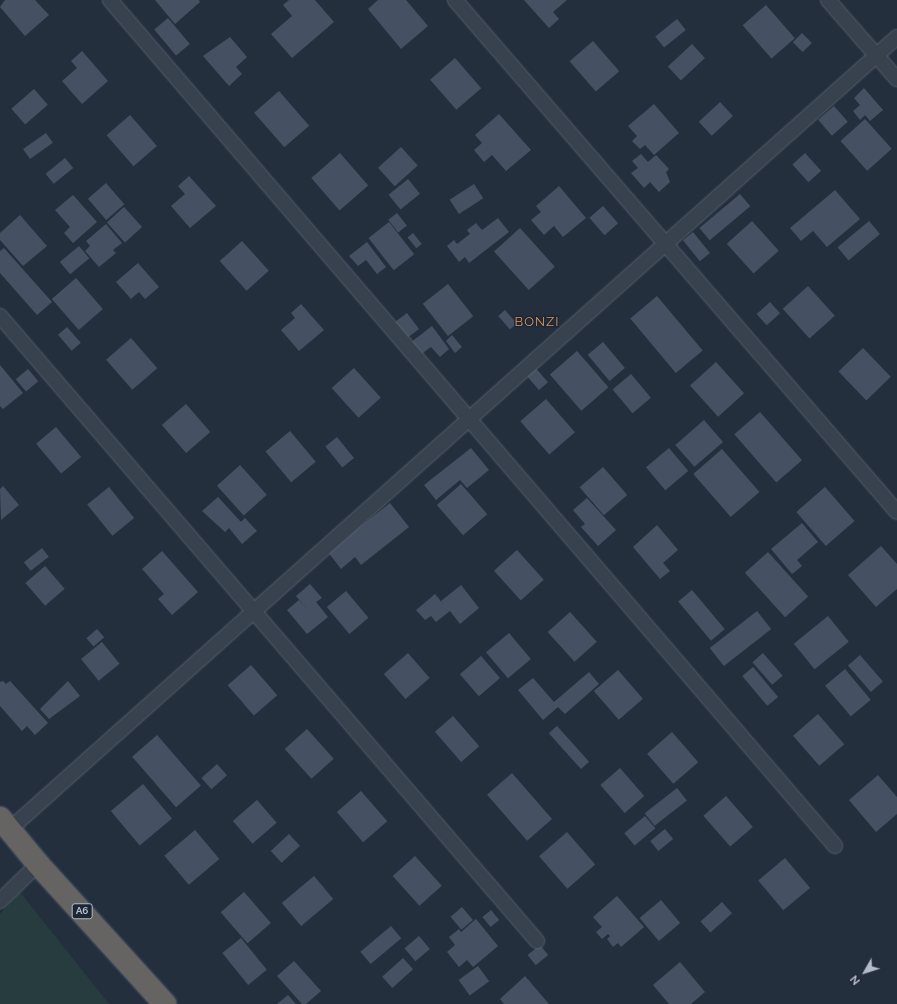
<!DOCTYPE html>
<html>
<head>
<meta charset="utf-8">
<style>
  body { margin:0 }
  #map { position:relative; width:897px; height:1004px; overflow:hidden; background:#242f3e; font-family:Raleway,sans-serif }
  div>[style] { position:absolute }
  .green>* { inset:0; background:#263c3f }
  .building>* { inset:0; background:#455162; transform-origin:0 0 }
  .roads { filter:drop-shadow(0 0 1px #565f6c) drop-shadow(0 0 1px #565f6c) }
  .minor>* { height:14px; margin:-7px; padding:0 7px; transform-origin:7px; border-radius:7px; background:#38414e }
  .trunk>* { height:22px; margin:-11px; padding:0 11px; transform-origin:11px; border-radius:11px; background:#656462 }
  span { translate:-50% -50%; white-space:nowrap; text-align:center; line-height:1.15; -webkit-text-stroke:3px #1d2633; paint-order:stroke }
  .shield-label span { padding:1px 3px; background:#1d2633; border:1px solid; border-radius:3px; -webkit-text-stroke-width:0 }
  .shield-label { font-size:10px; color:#b4bcc9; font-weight:700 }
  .quarter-label { font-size:13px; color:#d59563; letter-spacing:1px }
  .north { position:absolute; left:845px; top:952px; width:40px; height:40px; -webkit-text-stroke:3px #1d2633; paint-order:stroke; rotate:231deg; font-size:11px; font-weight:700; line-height:16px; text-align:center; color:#b4bcc9 }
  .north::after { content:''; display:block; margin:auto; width:14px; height:18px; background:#b4bcc9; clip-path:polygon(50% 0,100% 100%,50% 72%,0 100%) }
</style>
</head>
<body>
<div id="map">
  <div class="green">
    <div style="clip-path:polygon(20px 892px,109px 1004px,0 1004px,0 914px)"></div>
  </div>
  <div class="building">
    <div style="clip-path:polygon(5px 0,35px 0,49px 15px,25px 36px,0 7px)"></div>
    <div style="clip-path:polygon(155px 0,199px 0,200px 2px,175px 24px)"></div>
    <div style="clip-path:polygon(289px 0,315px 0,334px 22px,292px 58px,271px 34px,292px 16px,283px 5px)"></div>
    <div style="clip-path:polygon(378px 0,406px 0,428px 26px,401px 49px,368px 9px)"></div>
    <div style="clip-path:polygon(524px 0,567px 0,553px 12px,559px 19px,549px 28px)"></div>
    <div style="left:766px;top:5px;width:44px;height:31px;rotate:49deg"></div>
    <div style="left:168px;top:18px;width:34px;height:18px;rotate:50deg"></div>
    <div style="left:677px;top:19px;width:14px;height:28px;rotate:51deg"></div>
    <div style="left:802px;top:33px;width:14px;height:13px;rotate:45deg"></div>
    <div style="clip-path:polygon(230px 37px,247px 57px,236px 67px,242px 74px,229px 86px,203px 56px)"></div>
    <div style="left:593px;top:41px;width:40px;height:31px;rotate:49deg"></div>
    <div style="left:692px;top:44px;width:19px;height:33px;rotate:47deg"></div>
    <div style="clip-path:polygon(82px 51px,108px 81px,82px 104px,62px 81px,77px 68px,71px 61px)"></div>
    <div style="left:455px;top:58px;width:40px;height:33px;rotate:49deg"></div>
    <div style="clip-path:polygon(864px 88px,883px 110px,870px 121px,865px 115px,860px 120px,853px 111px,860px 105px,854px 98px)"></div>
    <div style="left:34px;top:89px;width:21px;height:30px;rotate:49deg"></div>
    <div style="left:279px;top:91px;width:46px;height:33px;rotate:49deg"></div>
    <div style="left:720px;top:102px;width:19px;height:29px;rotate:47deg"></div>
    <div style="clip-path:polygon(654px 104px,679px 133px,654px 155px,645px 145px,640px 149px,632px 141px,637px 136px,628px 126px)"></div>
    <div style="left:834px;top:106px;width:21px;height:21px;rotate:49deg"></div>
    <div style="clip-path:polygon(499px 114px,531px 150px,506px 171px,492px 155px,484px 162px,474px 150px,482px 143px,475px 135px)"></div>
    <div style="left:130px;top:115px;width:41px;height:31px;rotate:49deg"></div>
    <div style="left:865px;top:119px;width:40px;height:33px;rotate:48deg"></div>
    <div style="left:46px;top:133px;width:12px;height:28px;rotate:55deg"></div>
    <div style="left:401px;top:147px;width:25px;height:31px;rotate:48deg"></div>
    <div style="left:340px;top:153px;width:43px;height:38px;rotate:49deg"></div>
    <div style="left:805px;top:153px;width:24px;height:17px;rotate:48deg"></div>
    <div style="clip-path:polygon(641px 154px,648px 162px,656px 155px,669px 169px,666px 172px,670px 182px,659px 192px,650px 182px,644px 188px,631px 173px,638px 168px,632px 161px)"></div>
    <div style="left:65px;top:158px;width:13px;height:25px;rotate:51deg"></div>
    <div style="clip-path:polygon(189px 176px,216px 206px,190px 228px,171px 206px,185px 194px,178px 186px)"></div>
    <div style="left:408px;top:179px;width:19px;height:25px;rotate:51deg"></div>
    <div style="left:106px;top:183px;width:28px;height:24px;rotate:49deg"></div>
    <div style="left:474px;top:184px;width:17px;height:29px;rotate:57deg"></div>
    <div style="clip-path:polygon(559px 186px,586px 218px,563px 237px,554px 226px,544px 235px,531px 220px,541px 212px,536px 206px)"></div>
    <div style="clip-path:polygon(835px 190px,860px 219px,827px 247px,813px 231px,801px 241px,790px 228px)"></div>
    <div style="left:740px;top:194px;width:16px;height:53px;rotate:50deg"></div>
    <div style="clip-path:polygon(73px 195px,97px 222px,73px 243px,64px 233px,70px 227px,55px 210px)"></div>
    <div style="left:603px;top:206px;width:23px;height:18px;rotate:49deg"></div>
    <div style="left:124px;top:207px;width:27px;height:23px;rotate:48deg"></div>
    <div style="left:397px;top:213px;width:16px;height:11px;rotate:52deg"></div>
    <div style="clip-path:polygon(20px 215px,47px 246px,23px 266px,0 240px,0 233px)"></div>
    <div style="clip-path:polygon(498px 218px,509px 232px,469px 263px,465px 257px,459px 262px,447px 246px,454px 240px,457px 244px,470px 234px,467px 230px,476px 223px,482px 230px)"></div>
    <div style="left:752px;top:221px;width:40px;height:34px;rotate:48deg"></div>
    <div style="left:869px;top:221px;width:17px;height:41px;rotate:50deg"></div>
    <div style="left:389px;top:222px;width:41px;height:26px;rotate:52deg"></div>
    <div style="clip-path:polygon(106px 224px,122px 243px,113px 250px,116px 253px,99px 267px,85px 251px,90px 246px,86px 241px)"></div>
    <div style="left:520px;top:228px;width:52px;height:35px;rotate:48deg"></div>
    <div style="left:693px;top:232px;width:27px;height:13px;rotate:51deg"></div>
    <div style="left:413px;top:233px;width:14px;height:7px;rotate:51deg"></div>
    <div style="left:242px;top:241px;width:40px;height:30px;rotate:48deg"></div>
    <div style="clip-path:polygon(367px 242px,386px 267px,377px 274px,366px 260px,358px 266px,349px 256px)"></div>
    <div style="left:79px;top:246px;width:16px;height:25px;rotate:50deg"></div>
    <div style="clip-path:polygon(4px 248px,52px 302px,37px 315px,0 273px,0 251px)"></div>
    <div style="clip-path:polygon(138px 263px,159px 287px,145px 299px,139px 292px,131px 299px,116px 282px)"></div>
    <div style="left:76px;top:278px;width:41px;height:32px;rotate:49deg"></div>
    <div style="left:448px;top:284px;width:41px;height:32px;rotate:52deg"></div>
    <div style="left:808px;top:286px;width:40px;height:34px;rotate:48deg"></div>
    <div style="left:657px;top:296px;width:71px;height:35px;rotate:50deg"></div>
    <div style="left:770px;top:302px;width:15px;height:18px;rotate:48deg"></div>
    <div style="clip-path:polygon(301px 304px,324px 330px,299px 351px,281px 330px,295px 318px,291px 313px)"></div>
    <div style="left:505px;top:310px;width:18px;height:9px;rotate:49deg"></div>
    <div style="left:407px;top:313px;width:20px;height:18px;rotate:53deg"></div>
    <div style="clip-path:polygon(432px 326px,449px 349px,440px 357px,431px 347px,420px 355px,410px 343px)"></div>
    <div style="left:67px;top:327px;width:21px;height:12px;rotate:49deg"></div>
    <div style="clip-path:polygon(452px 335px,462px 347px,455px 353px,446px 341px)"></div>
    <div style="left:131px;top:338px;width:40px;height:33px;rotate:49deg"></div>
    <div style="left:603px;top:342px;width:34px;height:20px;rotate:50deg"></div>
    <div style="left:863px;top:348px;width:40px;height:34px;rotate:46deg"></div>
    <div style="left:577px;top:351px;width:48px;height:36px;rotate:49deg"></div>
    <div style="left:527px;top:358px;width:32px;height:12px;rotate:49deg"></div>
    <div style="left:716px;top:362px;width:42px;height:35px;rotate:48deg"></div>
    <div style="clip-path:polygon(0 365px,23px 393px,3px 409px,0 406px)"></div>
    <div style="left:354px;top:368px;width:40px;height:30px;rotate:48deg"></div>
    <div style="left:28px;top:369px;width:16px;height:16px;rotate:50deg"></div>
    <div style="left:631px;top:374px;width:31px;height:24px;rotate:50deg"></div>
    <div style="left:546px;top:399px;width:44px;height:34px;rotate:49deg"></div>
    <div style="left:186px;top:404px;width:37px;height:32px;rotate:49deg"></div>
    <div style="left:760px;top:412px;width:64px;height:34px;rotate:49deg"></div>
    <div style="left:704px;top:420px;width:29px;height:38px;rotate:49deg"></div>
    <div style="left:56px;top:427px;width:39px;height:26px;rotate:50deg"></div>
    <div style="left:290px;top:431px;width:40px;height:32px;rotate:50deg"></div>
    <div style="left:337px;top:437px;width:27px;height:15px;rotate:51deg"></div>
    <div style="clip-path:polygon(471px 448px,489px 470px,467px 488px,460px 480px,436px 500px,424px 485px)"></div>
    <div style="left:669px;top:448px;width:30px;height:30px;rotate:50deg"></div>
    <div style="left:722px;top:449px;width:57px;height:38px;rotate:49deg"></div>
    <div style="left:240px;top:465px;width:40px;height:31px;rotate:48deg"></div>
    <div style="left:603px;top:467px;width:37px;height:31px;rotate:49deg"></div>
    <div style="left:461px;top:484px;width:40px;height:32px;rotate:49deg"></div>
    <div style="clip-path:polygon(3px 486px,19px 505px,1px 520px,0 489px)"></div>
    <div style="left:109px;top:487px;width:40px;height:28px;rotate:51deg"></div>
    <div style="left:825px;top:487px;width:45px;height:38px;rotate:49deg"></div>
    <div style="clip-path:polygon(218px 497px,241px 522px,245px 518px,257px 531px,242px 544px,229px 528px,225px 532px,202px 511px)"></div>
    <div style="clip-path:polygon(587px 498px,616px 530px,598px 546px,581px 527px,585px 524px,573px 510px)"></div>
    <div style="clip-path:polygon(390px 503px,409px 527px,361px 565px,355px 557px,341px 569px,328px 552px)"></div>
    <div style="clip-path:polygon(802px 523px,818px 542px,797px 560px,802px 566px,792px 574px,771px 549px)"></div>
    <div style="clip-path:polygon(657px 525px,678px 550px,663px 563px,670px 571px,660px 579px,633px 547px)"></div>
    <div style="clip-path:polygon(881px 546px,897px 564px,897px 589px,876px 607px,848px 575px)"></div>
    <div style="left:42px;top:548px;width:11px;height:23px;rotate:52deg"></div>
    <div style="left:517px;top:550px;width:40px;height:31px;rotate:48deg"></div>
    <div style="clip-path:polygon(162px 551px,198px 592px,172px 615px,158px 599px,164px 594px,142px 569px)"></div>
    <div style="left:768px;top:552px;width:60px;height:31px;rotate:48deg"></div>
    <div style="left:45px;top:566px;width:30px;height:26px;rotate:49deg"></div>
    <div style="clip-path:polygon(310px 584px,322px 598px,316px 602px,328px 617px,307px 634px,287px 610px,299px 600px,308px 610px,296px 596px)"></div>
    <div style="clip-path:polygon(461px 585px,479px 608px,460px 624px,450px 611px,436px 622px,431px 616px,425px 620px,416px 610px,435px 594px,444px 605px,441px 601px)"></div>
    <div style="left:692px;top:590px;width:51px;height:18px;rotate:50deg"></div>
    <div style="left:346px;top:591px;width:35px;height:25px;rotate:50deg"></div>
    <div style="left:757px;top:611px;width:23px;height:60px;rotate:52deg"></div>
    <div style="left:570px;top:612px;width:40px;height:30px;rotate:48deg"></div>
    <div style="left:828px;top:616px;width:33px;height:44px;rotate:51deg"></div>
    <div style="left:97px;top:629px;width:11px;height:14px;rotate:49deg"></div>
    <div style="left:509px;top:633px;width:34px;height:30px;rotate:50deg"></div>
    <div style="left:102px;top:642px;width:28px;height:27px;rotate:51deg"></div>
    <div style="left:408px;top:653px;width:33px;height:32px;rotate:49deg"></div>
    <div style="left:763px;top:653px;width:30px;height:14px;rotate:49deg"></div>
    <div style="left:860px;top:655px;width:35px;height:16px;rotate:49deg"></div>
    <div style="left:481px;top:656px;width:29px;height:28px;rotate:49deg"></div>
    <div style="left:251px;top:665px;width:40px;height:31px;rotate:49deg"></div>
    <div style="left:753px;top:667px;width:39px;height:14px;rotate:50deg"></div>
    <div style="left:845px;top:669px;width:40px;height:26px;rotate:50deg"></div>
    <div style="left:618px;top:670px;width:38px;height:32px;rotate:49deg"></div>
    <div style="clip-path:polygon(589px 672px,599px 684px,565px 714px,558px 707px,543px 720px,518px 690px,533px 678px,554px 702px)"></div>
    <div style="clip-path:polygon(3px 681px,6px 684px,10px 681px,48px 723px,35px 735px,27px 726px,22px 731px,0 706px,0 682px)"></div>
    <div style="clip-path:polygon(68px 681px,80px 696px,49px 719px,40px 709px)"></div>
    <div style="left:818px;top:714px;width:40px;height:33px;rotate:49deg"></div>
    <div style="left:453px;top:716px;width:40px;height:24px;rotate:49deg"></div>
    <div style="left:557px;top:726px;width:48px;height:11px;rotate:48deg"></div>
    <div style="left:307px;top:729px;width:40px;height:30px;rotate:48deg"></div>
    <div style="left:672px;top:732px;width:40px;height:33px;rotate:49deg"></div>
    <div style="left:157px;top:735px;width:67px;height:33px;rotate:49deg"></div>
    <div style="left:217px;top:764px;width:15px;height:21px;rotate:48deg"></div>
    <div style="left:620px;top:768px;width:37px;height:26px;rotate:49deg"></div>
    <div style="left:512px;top:773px;width:61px;height:33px;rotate:49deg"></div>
    <div style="clip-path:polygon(878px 775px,897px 797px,897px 814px,876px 832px,849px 800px)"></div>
    <div style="left:143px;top:784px;width:45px;height:42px;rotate:50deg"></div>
    <div style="left:677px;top:788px;width:16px;height:41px;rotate:52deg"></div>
    <div style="left:361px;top:791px;width:40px;height:32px;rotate:49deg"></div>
    <div style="left:726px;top:796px;width:41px;height:30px;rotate:49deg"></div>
    <div style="left:257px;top:800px;width:30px;height:32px;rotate:49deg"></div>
    <div style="left:645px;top:816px;width:16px;height:27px;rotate:50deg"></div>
    <div style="left:665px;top:829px;width:13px;height:19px;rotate:51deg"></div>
    <div style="left:195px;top:830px;width:38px;height:40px;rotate:50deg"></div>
    <div style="left:567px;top:832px;width:43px;height:37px;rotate:49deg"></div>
    <div style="left:289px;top:834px;width:16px;height:25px;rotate:47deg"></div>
    <div style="left:415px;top:856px;width:40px;height:30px;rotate:48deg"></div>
    <div style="left:785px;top:858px;width:39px;height:35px;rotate:50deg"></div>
    <div style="left:314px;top:876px;width:30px;height:42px;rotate:50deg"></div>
    <div style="left:244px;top:892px;width:41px;height:31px;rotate:49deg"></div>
    <div style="clip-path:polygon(617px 896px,644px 927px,621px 947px,618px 943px,613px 947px,607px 939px,610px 936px,608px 934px,602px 939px,596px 932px,602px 927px,593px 917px)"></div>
    <div style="left:661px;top:900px;width:30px;height:28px;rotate:50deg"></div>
    <div style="left:722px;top:902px;width:15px;height:29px;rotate:48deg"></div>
    <div style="left:462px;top:907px;width:17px;height:15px;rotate:50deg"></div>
    <div style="left:491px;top:910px;width:13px;height:11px;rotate:51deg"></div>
    <div style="clip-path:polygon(476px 919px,498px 946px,473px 967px,467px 960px,459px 967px,447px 952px,455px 945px,449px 937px,459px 929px,461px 932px)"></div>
    <div style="left:391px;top:926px;width:16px;height:40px;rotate:50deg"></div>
    <div style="left:419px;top:936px;width:17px;height:19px;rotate:50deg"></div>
    <div style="left:241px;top:938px;width:41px;height:24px;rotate:51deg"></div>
    <div style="left:540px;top:945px;width:13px;height:16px;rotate:51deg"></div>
    <div style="left:403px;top:958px;width:15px;height:28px;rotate:48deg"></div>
    <div style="clip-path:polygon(294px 961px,321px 991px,306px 1004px,302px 1004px,277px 976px)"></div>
    <div style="clip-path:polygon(680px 962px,705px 992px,691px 1004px,669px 1004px,653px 985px)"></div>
    <div style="left:478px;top:966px;width:19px;height:24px;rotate:54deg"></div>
    <div style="clip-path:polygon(525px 976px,549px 1004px,504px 1004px,500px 999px)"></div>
    <div style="clip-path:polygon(288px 995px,296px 1004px,277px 1004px)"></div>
  </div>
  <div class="roads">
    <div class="minor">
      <div style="left:110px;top:0;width:1114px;rotate:49.4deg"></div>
      <div style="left:455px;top:0;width:676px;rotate:49.2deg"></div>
      <div style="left:828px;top:0;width:105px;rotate:48.9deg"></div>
      <div style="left:0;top:316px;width:824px;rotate:49.33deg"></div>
      <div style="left:10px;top:829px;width:1189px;rotate:-41.76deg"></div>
      <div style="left:0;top:901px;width:53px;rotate:-44.2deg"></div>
    </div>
    <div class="trunk">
      <div style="left:0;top:818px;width:60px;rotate:50.4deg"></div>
      <div style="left:38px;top:864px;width:189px;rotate:47.8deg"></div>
    </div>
  </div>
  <div class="shield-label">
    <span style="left:82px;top:911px">A6</span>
  </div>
  <div class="quarter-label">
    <span style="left:537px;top:322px">BONZI</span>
  </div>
  <div class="north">N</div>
</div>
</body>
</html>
